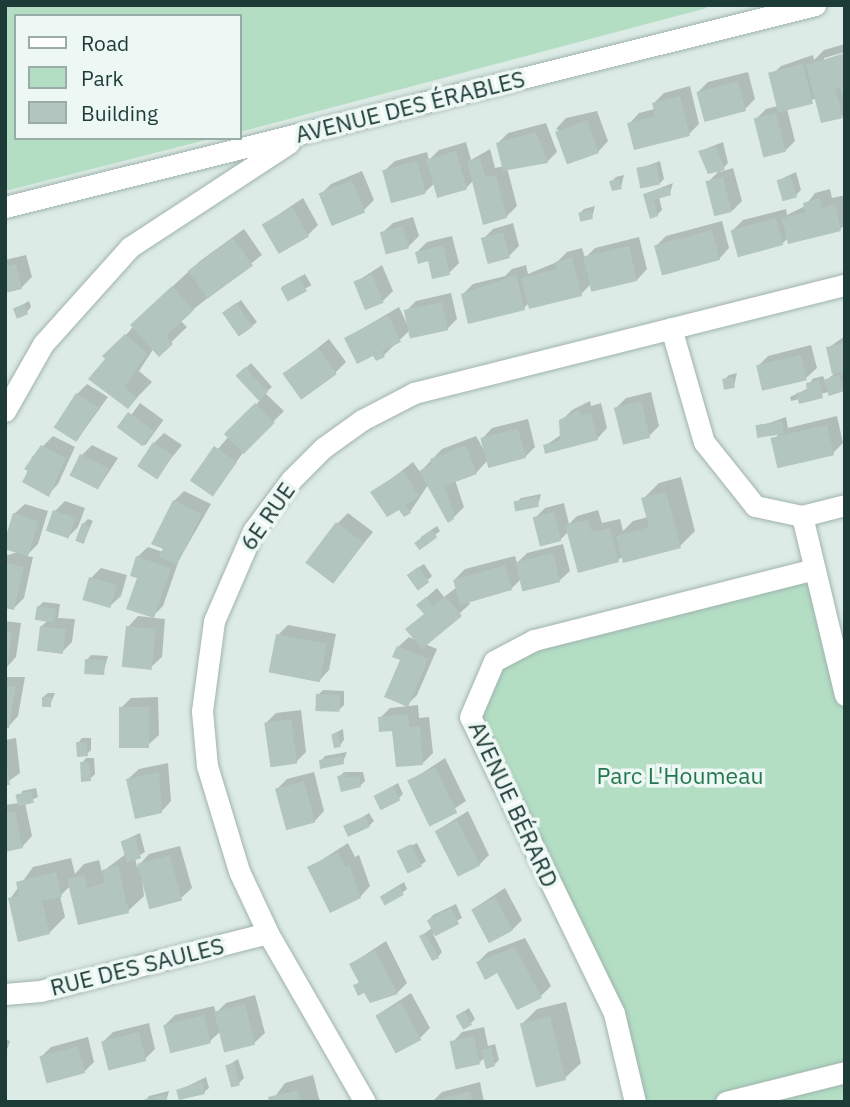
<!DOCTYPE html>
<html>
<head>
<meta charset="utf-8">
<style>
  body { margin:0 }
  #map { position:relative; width:850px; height:1107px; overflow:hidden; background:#ddebe6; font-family:"IBM Plex Sans",sans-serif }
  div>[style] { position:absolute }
  .green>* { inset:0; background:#b3dec4 }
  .shadow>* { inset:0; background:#0003; transform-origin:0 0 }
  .building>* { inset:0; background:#b2c5bf; transform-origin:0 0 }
  .roads { filter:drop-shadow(0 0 2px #a0b3ae) drop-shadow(0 0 2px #a0b3ae) }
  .minor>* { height:21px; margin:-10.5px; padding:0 10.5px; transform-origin:10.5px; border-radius:10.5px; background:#fff }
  span { translate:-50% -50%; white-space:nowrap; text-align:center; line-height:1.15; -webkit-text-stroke:7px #edf7f3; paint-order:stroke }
  .street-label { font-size:23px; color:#1d3b37 }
  .park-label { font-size:23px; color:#24764d }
  .frame { position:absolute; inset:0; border:7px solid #1d3b37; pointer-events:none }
  .legend { position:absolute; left:14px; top:14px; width:228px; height:126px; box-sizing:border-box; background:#edf7f3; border:2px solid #9aaca8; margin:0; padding:9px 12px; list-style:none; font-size:21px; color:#1d3b37 }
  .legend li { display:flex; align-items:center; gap:14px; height:35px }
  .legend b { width:35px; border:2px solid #9aaca8 }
</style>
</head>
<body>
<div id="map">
  <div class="green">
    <div style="clip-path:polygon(5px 5px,706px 5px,707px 8px,240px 132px,240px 16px,16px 16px,16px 138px,214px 138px,5px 191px)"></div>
    <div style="clip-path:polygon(814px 569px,845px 695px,845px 1072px,726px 1102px,635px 1102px,614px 1013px,470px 717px,494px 661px)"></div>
    <div style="clip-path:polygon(845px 1083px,845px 1102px,771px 1102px)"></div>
  </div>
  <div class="shadow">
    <div style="clip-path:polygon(845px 44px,845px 52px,824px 58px,824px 62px,845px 56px,845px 113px,842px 116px,817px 98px,787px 109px,795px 141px,785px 151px,756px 119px,766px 109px,778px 106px,771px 76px,781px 66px,813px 55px,814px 60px,824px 50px)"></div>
    <div style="clip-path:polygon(748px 72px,755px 99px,745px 109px,698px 92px,708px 82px)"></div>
    <div style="clip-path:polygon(690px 86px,699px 124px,689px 134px,629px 124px,639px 113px,655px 109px,654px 103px,664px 93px)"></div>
    <div style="clip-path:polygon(597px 111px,608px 141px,598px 152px,556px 129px,566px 118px)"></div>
    <div style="clip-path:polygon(546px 123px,557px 152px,547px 162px,507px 168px,517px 206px,506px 217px,474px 180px,466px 188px,435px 183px,425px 192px,384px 171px,395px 161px,427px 152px,429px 160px,439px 150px,466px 142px,471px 160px,490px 149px,495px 168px,504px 166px,498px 143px,508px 133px)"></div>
    <div style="clip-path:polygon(723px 142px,728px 163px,720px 172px,733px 168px,742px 201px,732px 211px,708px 182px,722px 168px,700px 151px)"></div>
    <div style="clip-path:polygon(660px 161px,664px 179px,660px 183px,638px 169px)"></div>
    <div style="clip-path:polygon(362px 171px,374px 200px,364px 210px,321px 194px,331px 184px)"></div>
    <div style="clip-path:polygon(796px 172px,801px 190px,796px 195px,779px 180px)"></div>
    <div style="clip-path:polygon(624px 175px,621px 187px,611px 182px,616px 177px)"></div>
    <div style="clip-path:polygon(673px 183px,670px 193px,659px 197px,662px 210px,657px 215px,645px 194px)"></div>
    <div style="clip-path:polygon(830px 189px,832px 198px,845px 195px,845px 225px,840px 229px,789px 237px,782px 244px,733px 230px,743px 220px,786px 209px,787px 215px,805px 206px,815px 193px)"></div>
    <div style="clip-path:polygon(303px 198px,318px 225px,308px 235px,263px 225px)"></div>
    <div style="clip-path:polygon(595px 206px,592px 217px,580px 213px,584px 209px)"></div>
    <div style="clip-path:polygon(413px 217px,419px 236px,408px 247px,382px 233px,393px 223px)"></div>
    <div style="clip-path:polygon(722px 221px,729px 248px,719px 259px,656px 246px,666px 236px)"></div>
    <div style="clip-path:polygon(513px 223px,519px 246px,509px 256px,483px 239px,493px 229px)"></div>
    <div style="clip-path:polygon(244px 229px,262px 255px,180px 320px,187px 327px,159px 354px,154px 348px,139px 371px,152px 382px,128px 407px,90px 378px,147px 310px,200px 261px)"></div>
    <div style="clip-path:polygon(452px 236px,459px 263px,449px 273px,417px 252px,427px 242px)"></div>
    <div style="clip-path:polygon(639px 237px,647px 269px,637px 280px,591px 284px,581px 294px,529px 303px,524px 308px,463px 294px,473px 284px,505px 276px,512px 269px,526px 265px,528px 274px,557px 262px,567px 252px,582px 248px,585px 258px,595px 248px)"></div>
    <div style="clip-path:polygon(26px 255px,32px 277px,21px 288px,5px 292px,5px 260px)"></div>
    <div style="clip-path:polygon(382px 265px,393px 291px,383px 301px,356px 282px)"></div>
    <div style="left:305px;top:274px;width:13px;height:27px;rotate:61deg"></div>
    <div style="clip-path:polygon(451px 293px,457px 319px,447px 329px,410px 330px,384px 355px,346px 338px,399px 307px,407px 324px,406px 311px,416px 301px)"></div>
    <div style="clip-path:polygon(241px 300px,257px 322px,252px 326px,229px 309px)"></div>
    <div style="clip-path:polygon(29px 301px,31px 307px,27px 312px,15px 309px)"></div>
    <div style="clip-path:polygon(845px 336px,845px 388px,791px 401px,790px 397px,809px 388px,812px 379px,823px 376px,825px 381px,834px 374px,828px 348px)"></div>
    <div style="clip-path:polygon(329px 339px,346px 362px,335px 373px,285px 374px)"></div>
    <div style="clip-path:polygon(811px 345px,817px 368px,806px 378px,758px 366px,768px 356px)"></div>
    <div style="clip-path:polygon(251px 363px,272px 387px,265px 393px,284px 411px,245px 450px,213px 494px,192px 479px,260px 400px,237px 376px)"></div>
    <div style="clip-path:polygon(737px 373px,734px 386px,724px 380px,729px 375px)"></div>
    <div style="clip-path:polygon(87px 384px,108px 397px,77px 440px,77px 394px)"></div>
    <div style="clip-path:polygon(651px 392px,659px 426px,649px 436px,616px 408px,626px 398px)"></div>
    <div style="clip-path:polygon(590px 401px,591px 406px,601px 403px,607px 428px,597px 439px,545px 446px,562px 434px,561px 421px,572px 410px)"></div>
    <div style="left:140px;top:403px;width:29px;height:31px;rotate:36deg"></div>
    <div style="clip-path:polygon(837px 416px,843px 443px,833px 453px,773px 440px,780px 433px,758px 427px,786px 417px,788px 428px)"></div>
    <div style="clip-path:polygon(528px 419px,535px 447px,525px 457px,487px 461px,476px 473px,455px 480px,464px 507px,453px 518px,428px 485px,410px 512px,373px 493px,413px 462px,420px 472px,442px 449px,476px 436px,485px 452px,482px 439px,492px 428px)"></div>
    <div style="clip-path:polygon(164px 433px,182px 445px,156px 477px,154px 443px)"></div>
    <div style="clip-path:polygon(53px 436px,75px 447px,58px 484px,48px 495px,24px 481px,32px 457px)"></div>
    <div style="clip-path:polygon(92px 445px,118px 458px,99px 487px,82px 455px)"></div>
    <div style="clip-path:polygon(681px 477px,695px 531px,680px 546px,623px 556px,618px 560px,569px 531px,560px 540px,535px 518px,545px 508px,564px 503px,569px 524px,577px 516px,598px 510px,602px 523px,620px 519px,623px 531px,633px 521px,648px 517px,643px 499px,659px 483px)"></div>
    <div style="clip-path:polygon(184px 491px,211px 504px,179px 560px,163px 606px,152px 617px,137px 557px,148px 547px,163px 552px,174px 501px)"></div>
    <div style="clip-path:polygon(541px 494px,538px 505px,516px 503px,521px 498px)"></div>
    <div style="clip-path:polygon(65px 501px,85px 508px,78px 527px,68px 537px,55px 511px)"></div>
    <div style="clip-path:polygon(25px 504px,48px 511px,38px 544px,26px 556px,33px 557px,24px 598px,14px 608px,5px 606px,5px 556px,21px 551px,5px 544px,14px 514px)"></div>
    <div style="clip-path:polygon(348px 513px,373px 532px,333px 581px,338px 523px)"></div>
    <div style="clip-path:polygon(88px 519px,93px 521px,83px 542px,83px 524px)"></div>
    <div style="clip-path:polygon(437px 526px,440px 531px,420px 547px,421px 537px)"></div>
    <div style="clip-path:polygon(563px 544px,570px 571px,559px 581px,521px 579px,511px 589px,467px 600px,470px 604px,425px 644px,437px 649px,417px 695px,407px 705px,398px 647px,409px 637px,418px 641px,425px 613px,418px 605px,437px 588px,444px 597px,457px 587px,455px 579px,465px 569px,515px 556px,517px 563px,527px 553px)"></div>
    <div style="clip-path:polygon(424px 564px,432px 576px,428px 580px,414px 570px)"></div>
    <div style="clip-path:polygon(101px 568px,127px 575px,121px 596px,110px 606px,91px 578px)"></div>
    <div style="clip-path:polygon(43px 602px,60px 604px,58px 618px,75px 619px,72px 642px,62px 652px,41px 627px,48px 620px,38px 607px)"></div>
    <div style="clip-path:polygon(138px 616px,165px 619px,162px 657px,151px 667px,128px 627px)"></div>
    <div style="clip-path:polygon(5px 621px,21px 623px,16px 657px,6px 668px)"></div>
    <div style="clip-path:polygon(288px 625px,336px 634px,329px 670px,319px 681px,278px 635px)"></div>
    <div style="clip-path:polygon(91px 655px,108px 656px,103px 674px,87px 660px)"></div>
    <div style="clip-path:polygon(5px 677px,25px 677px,18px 716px,8px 727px)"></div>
    <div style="clip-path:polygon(323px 690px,344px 691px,344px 705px,339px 710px,318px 695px)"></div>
    <div style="clip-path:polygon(48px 693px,55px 693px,50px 705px,43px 697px)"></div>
    <div style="clip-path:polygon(158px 697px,159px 735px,148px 745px,121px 708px,131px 698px)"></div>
    <div style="clip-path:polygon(418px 705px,419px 718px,429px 717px,433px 753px,423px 763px,380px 718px,390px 708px)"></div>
    <div style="clip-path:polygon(301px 710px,306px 752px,296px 762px,265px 724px,276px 713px)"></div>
    <div style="clip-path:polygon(343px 729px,344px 740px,340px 745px,333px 734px)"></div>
    <div style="clip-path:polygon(16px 738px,20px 773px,5px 784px,5px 740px)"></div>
    <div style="clip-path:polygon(82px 738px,91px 738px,91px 750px,87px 754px,78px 743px)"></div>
    <div style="clip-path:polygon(347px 752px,343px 762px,321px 761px,325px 756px)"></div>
    <div style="clip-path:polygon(86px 758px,94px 758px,95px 774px,90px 779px,82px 763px)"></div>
    <div style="clip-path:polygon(445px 758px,466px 801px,431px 824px,410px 781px)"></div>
    <div style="clip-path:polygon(168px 763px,171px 801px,161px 812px,128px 779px,139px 769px)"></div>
    <div style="clip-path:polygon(314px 772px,324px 811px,314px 822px,277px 789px,287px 779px)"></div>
    <div style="clip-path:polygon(344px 772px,363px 772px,365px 781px,360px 786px,339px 777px)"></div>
    <div style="clip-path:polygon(398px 783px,403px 794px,399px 798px,375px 796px)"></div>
    <div style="clip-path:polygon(36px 788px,38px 797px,25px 803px,32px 836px,22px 847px,5px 850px,5px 805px,19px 803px,22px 791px)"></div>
    <div style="clip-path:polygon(468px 811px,489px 855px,479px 865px,436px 831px)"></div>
    <div style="clip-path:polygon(369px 813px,374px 821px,369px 826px,346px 827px)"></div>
    <div style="clip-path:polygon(140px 833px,145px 852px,135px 858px,137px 867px,149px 854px,180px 846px,192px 888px,181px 898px,151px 906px,141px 871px,144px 896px,128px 911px,70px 886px,60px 896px,65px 917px,49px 933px,10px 899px,33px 867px,71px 858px,75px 874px,84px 864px,99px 860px,102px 872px,127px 853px,123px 841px)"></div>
    <div style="clip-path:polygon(348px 843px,355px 857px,359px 855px,370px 886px,360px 897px,309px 868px)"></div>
    <div style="clip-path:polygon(417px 843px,426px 861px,421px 865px,399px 851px)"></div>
    <div style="clip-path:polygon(404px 882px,407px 889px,402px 893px,381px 896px)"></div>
    <div style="clip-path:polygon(505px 888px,522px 920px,512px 930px,473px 909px)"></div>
    <div style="clip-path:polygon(456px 904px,462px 918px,433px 934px,442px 952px,438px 957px,421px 936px,432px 928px,429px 920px,433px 915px)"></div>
    <div style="clip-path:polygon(525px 938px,551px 986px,541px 996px,478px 962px,488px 952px)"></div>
    <div style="clip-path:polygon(386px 941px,407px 983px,397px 993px,371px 1001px,365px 990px,355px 986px,360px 981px,351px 964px)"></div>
    <div style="clip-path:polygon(411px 993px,430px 1028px,420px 1038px,377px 1015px)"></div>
    <div style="clip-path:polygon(255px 995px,265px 1033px,254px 1043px,221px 1031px,210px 1041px,165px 1025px,175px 1015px,214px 1006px,216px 1013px,226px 1003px)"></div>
    <div style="clip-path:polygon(566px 1002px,581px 1063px,565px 1078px,522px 1024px,537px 1009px)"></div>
    <div style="clip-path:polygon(469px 1008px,475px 1019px,470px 1024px,457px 1016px)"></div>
    <div style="clip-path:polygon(149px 1023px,155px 1049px,145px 1059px,103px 1042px,113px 1032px)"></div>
    <div style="clip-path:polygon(484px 1027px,488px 1046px,495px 1044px,499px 1060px,495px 1064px,485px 1057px,480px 1062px,452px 1043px,462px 1032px)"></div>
    <div style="clip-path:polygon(88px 1037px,94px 1062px,84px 1072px,41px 1057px,51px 1047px)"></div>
    <div style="clip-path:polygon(5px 1039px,10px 1041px,5px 1055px)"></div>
    <div style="clip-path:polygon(238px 1059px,244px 1078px,239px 1083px,227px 1066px)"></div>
    <div style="clip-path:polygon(313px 1075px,320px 1102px,271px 1102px,285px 1083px)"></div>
    <div style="clip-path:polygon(206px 1077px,209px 1088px,204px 1092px,178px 1091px)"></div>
    <div style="clip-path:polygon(480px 1082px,484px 1102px,432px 1102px,442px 1092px)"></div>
    <div style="clip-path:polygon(169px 1091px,166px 1101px,145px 1101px,149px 1096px)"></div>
  </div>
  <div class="building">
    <div style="clip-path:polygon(845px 53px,845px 102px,840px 88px,835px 89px,843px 118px,821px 123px,806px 65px)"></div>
    <div style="left:803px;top:64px;width:41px;height:36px;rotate:76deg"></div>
    <div style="left:738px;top:81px;width:31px;height:43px;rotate:75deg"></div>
    <div style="clip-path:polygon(680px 96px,690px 136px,634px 150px,627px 123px,655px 116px,652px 103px)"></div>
    <div style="left:776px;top:113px;width:40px;height:23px;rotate:76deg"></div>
    <div style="left:587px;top:120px;width:35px;height:34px;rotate:70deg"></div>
    <div style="clip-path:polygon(536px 132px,548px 163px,503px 171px,496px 143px)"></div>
    <div style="clip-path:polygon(716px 146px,725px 170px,708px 174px,698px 151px)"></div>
    <div style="left:456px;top:151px;width:40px;height:31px;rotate:74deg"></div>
    <div style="clip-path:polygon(480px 158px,485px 177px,496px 175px,507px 218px,483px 225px,467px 161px)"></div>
    <div style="left:417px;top:161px;width:34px;height:36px;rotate:75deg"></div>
    <div style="left:656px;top:164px;width:21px;height:20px;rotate:79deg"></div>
    <div style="left:791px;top:176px;width:22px;height:15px;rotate:74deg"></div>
    <div style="left:723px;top:177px;width:36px;height:18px;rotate:76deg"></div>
    <div style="clip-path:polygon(619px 179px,622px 189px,612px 191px,609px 181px)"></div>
    <div style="left:352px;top:180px;width:35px;height:36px;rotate:68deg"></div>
    <div style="clip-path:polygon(669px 186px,671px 195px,654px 200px,658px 216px,650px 219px,643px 194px)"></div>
    <div style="clip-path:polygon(820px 198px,822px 208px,835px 204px,841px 231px,788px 244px,782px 218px,805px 212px,803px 203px)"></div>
    <div style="left:292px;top:207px;width:34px;height:35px;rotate:60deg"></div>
    <div style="left:591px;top:210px;width:9px;height:13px;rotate:77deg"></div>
    <div style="left:776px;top:218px;width:28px;height:47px;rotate:75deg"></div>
    <div style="left:403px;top:226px;width:23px;height:24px;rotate:75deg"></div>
    <div style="left:712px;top:230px;width:31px;height:60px;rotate:75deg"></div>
    <div style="left:503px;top:232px;width:27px;height:23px;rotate:75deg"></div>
    <div style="left:233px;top:238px;width:34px;height:56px;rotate:54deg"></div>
    <div style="clip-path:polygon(443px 245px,450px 275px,432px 279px,428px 261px,418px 264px,415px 252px)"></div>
    <div style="left:629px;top:246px;width:36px;height:47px;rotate:77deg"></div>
    <div style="clip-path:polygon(572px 257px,582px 296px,529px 309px,521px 278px,556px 269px,555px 262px)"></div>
    <div style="clip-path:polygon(16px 264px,22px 289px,5px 293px,5px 267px)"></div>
    <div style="left:372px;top:274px;width:31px;height:20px;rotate:68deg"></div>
    <div style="clip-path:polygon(516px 275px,525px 310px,468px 324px,461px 294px)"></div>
    <div style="left:300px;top:278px;width:15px;height:22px;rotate:62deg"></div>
    <div style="clip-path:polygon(172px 286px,194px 310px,166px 336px,173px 344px,159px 357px,130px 325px)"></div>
    <div style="left:442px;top:302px;width:29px;height:39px;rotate:78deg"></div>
    <div style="left:236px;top:303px;width:29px;height:17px;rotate:55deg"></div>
    <div style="left:24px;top:304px;width:11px;height:12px;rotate:68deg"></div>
    <div style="clip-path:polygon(388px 315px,401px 342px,382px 351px,385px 357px,376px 361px,373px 356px,357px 364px,344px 338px)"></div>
    <div style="clip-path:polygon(125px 334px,147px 353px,125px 387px,137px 398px,128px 409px,88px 379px,105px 359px,102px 356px)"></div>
    <div style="clip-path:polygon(845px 343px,845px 371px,832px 374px,826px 347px)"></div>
    <div style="left:318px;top:348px;width:32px;height:44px;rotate:54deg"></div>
    <div style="left:801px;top:355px;width:26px;height:46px;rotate:77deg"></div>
    <div style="left:245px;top:367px;width:34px;height:13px;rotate:47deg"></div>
    <div style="left:839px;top:375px;width:17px;height:16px;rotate:73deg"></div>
    <div style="left:733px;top:377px;width:11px;height:11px;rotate:80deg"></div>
    <div style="clip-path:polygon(819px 380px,823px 398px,799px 404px,796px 393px,807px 391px,806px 383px)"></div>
    <div style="left:76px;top:393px;width:27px;height:41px;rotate:33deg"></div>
    <div style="left:641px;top:401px;width:38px;height:28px;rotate:76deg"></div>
    <div style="left:255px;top:403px;width:28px;height:44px;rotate:45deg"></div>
    <div style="clip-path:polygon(579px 410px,581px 415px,591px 413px,598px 440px,545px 454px,543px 445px,560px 440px,559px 420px)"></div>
    <div style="left:128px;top:412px;width:32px;height:19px;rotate:36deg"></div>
    <div style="left:782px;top:421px;width:13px;height:27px;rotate:81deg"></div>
    <div style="left:827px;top:425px;width:31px;height:58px;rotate:77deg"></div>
    <div style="left:518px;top:428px;width:31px;height:39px;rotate:75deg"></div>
    <div style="left:153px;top:442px;width:24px;height:29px;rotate:33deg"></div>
    <div style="clip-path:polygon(41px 445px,66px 458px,49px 497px,22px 482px,28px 471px,24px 469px)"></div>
    <div style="clip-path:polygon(466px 445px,477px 474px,444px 486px,453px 510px,454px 519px,448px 523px,419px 471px,432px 464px,430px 459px)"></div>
    <div style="left:214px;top:446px;width:28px;height:42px;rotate:35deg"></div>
    <div style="left:80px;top:454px;width:32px;height:24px;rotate:26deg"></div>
    <div style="clip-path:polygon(403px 471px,419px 496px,406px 505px,411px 513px,404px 517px,399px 510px,387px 517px,370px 492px)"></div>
    <div style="clip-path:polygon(666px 492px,681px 548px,623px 563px,616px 536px,649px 527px,641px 498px)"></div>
    <div style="left:537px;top:497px;width:10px;height:24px;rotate:79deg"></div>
    <div style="clip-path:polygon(173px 500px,202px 514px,177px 565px,159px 556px,163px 549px,151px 544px)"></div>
    <div style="left:53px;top:510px;width:24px;height:22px;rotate:19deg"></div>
    <div style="left:554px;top:512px;width:30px;height:22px;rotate:76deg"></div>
    <div style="left:13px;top:513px;width:27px;height:37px;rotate:17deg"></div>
    <div style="clip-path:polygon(588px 520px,592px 532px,610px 528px,619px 562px,578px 573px,565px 525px)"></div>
    <div style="left:336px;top:522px;width:35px;height:51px;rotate:37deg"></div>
    <div style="left:82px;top:523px;width:9px;height:19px;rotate:21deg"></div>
    <div style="left:432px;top:530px;width:9px;height:22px;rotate:54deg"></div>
    <div style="left:553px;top:553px;width:30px;height:39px;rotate:76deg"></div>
    <div style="clip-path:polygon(136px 556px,171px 568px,154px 618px,126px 609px,137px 578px,130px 576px)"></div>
    <div style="clip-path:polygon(5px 563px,24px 567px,14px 610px,5px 608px)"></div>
    <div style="left:505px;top:565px;width:26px;height:54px;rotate:74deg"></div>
    <div style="left:418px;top:567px;width:19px;height:14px;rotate:54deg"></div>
    <div style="left:89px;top:577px;width:29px;height:24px;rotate:16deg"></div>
    <div style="clip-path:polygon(445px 596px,462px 616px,422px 649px,405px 629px,424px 614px,416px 605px,426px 597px,433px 606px)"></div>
    <div style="left:37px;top:606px;width:19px;height:14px;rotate:9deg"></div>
    <div style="left:40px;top:626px;width:26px;height:25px;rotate:7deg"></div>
    <div style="left:126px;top:626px;width:30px;height:41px;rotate:6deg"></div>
    <div style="clip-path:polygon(5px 632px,12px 633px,7px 667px,5px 667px)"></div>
    <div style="left:276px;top:634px;width:52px;height:39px;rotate:11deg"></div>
    <div style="clip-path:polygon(397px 646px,428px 659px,408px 707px,384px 697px,400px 660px,392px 657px)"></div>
    <div style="left:85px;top:659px;width:20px;height:15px;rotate:3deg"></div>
    <div style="clip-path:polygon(5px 686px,16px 686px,9px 728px,5px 728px)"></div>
    <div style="left:316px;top:694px;width:24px;height:17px;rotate:2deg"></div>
    <div style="left:42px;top:697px;width:9px;height:10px"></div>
    <div style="left:119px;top:707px;width:30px;height:41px"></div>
    <div style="clip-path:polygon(408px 714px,410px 727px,420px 726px,423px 765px,396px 767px,392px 731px,379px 732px,378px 717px)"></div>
    <div style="left:291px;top:719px;width:45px;height:27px;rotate:82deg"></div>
    <div style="left:338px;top:733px;width:14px;height:7px;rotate:78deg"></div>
    <div style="clip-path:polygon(76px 742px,86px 742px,88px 756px,77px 757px)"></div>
    <div style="clip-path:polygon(5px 755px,10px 785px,5px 785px)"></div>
    <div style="clip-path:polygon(343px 756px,344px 764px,320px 769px,319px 760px)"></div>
    <div style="clip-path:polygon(80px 762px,89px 762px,91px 781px,81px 782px)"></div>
    <div style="left:435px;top:767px;width:51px;height:31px;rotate:64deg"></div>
    <div style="clip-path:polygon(159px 772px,162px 813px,135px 819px,126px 779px)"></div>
    <div style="clip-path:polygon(346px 774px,346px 778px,359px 776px,361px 787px,341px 792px,337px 776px)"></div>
    <div style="left:304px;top:781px;width:43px;height:30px;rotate:75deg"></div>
    <div style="left:393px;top:786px;width:16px;height:22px;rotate:63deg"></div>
    <div style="left:31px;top:791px;width:12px;height:16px;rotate:76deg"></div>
    <div style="clip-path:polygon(15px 811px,23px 848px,5px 852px,5px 813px)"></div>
    <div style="left:365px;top:816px;width:12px;height:24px;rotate:66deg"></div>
    <div style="left:457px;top:820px;width:51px;height:25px;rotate:63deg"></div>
    <div style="left:135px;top:837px;width:22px;height:15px;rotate:74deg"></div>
    <div style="left:411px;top:844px;width:25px;height:16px;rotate:64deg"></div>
    <div style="clip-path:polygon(338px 852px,345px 866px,349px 864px,361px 898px,330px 913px,307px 867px)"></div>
    <div style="left:170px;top:855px;width:47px;height:34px;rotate:75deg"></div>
    <div style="clip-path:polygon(118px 866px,129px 913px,78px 925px,67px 879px,84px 875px,87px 888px,105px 883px,102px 870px)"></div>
    <div style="clip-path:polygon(56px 872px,62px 897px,42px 901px,50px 934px,18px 942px,8px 898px,19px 896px,16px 882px)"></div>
    <div style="left:399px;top:886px;width:10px;height:22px;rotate:61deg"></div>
    <div style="left:495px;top:897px;width:38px;height:27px;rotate:62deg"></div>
    <div style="left:451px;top:908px;width:18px;height:27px;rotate:63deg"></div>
    <div style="clip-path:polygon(425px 933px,439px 958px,432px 961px,419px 936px)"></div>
    <div style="clip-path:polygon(515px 947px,542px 998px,517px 1010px,497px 973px,485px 980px,476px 962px)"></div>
    <div style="clip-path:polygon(375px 950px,398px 994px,370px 1003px,364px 993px,358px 996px,353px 985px,359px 983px,349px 964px)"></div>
    <div style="left:401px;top:1002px;width:43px;height:29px;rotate:62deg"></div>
    <div style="left:245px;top:1004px;width:42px;height:32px;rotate:76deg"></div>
    <div style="left:464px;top:1011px;width:16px;height:10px;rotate:60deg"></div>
    <div style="left:204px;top:1015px;width:29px;height:42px;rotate:76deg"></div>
    <div style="left:550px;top:1016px;width:66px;height:31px;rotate:76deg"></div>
    <div style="left:139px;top:1032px;width:30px;height:39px;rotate:76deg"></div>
    <div style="left:474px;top:1036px;width:29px;height:25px;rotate:78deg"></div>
    <div style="left:78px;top:1046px;width:28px;height:40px;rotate:75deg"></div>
    <div style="clip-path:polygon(491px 1047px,495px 1066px,486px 1069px,481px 1050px)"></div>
    <div style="left:234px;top:1063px;width:23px;height:9px;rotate:75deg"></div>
    <div style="clip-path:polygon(202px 1081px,205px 1094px,179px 1100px,176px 1090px)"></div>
    <div style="clip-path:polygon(298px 1090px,301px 1102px,269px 1102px,268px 1097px)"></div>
    <div style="clip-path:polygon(470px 1091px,472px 1102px,433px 1102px,432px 1101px)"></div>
    <div style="clip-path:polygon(165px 1094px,167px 1102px,139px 1102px,139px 1101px)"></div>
  </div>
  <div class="roads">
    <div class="minor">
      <div style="left:5px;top:207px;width:835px;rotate:-14deg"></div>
      <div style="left:671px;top:328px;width:119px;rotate:73.9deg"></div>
      <div style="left:704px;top:442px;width:82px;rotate:51.4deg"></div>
      <div style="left:755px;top:506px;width:48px;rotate:12deg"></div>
      <div style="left:802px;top:516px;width:44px;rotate:-14.3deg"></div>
      <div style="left:5px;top:411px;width:77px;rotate:-60.4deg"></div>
      <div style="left:43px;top:344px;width:130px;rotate:-48.1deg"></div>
      <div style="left:130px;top:247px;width:190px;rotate:-33.2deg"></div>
      <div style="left:802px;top:516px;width:184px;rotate:76.5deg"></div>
      <div style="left:5px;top:994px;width:35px;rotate:-5deg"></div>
      <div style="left:40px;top:991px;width:235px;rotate:-14.3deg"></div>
      <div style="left:365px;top:1102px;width:195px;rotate:-119.9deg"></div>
      <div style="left:268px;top:933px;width:68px;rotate:-115.1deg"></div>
      <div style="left:239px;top:871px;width:110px;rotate:-106.9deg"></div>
      <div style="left:207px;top:766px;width:55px;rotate:-95.2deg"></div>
      <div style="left:202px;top:711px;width:91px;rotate:-82.4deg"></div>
      <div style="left:214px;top:621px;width:98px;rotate:-66.6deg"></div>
      <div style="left:253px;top:531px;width:64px;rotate:-53.3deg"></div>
      <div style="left:291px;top:480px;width:45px;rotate:-45deg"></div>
      <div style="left:323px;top:448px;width:48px;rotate:-35.7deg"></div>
      <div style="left:362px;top:420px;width:59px;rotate:-27.4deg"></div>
      <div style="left:414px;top:393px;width:444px;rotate:-14.1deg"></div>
      <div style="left:635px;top:1102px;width:91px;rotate:-103.3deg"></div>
      <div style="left:614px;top:1013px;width:329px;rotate:-115.9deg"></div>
      <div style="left:470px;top:717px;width:61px;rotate:-66.8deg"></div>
      <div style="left:494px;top:661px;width:45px;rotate:-27.7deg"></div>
      <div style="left:534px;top:640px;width:289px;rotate:-14.2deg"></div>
      <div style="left:726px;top:1102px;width:123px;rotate:-14.1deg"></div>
    </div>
  </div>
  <div class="street-label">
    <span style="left:410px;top:106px;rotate:-14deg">AVENUE DES ÉRABLES</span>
    <span style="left:267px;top:516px;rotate:-55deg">6E RUE</span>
    <span style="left:514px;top:804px;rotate:65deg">AVENUE BÉRARD</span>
    <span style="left:137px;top:966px;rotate:-14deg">RUE DES SAULES</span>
  </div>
  <div class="park-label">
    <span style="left:680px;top:775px">Parc L'Houmeau</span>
  </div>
  <div class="frame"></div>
  <ul class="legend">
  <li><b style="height:9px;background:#fff"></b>Road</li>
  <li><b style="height:19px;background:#b3dec4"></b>Park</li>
  <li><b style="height:19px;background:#b2c5bf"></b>Building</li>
  </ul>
</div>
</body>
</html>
